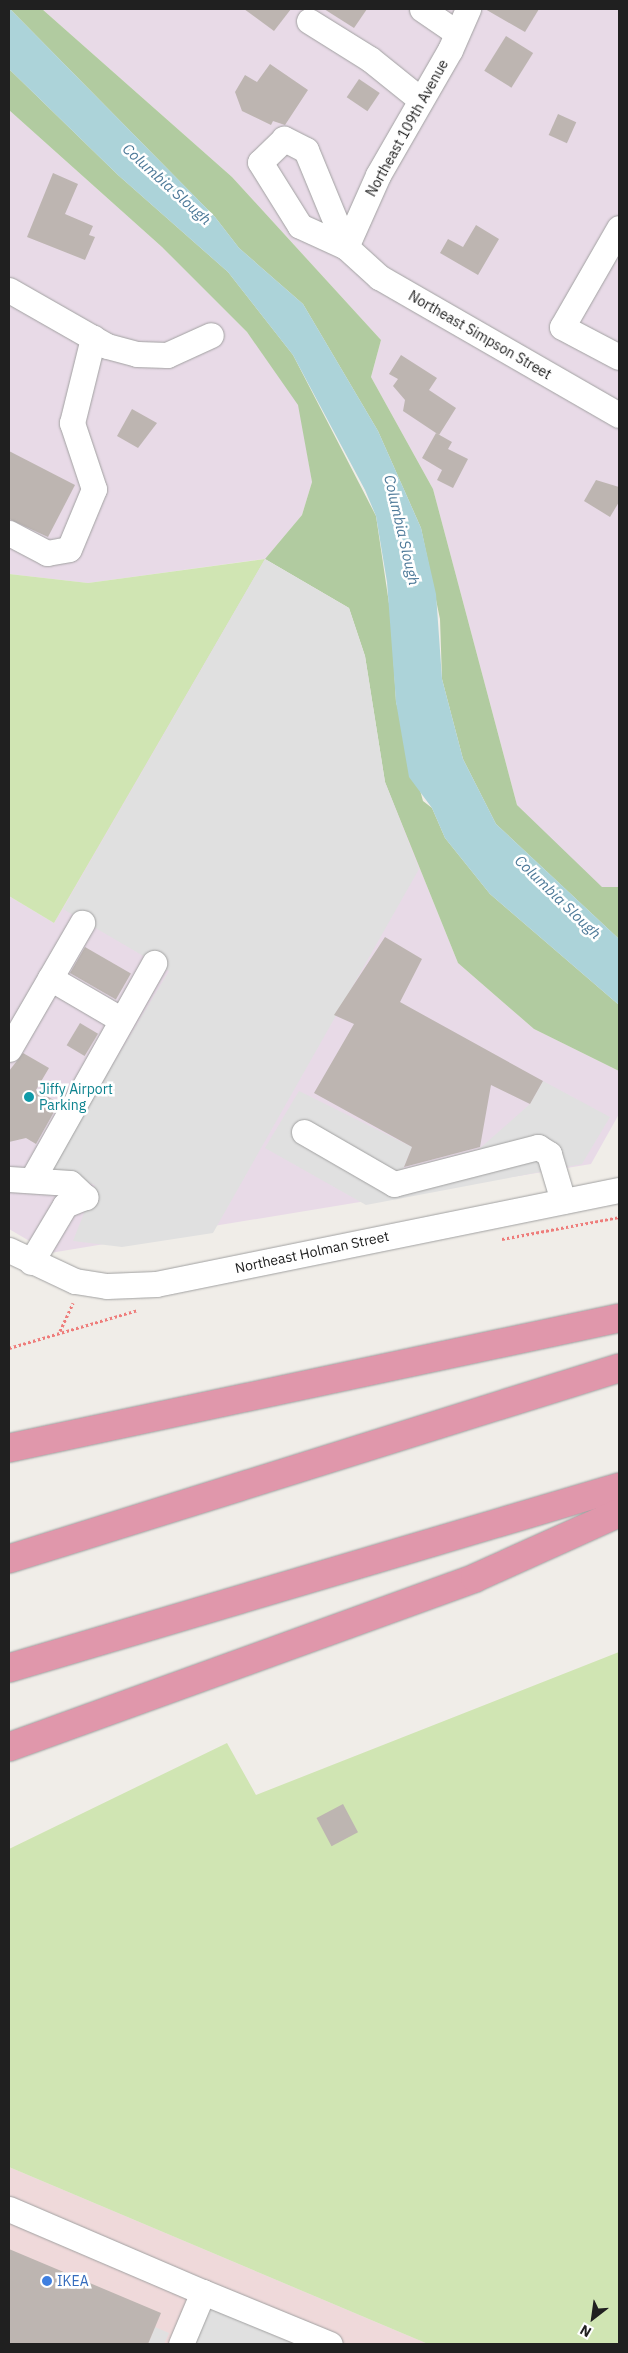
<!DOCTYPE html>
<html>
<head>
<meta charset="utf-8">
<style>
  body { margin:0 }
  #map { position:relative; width:628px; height:2353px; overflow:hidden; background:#f0ede8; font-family:"IBM Plex Sans",sans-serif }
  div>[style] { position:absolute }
  .commercial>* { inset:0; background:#efd9da }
  .industrial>* { inset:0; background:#e8dae7 }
  .grass>* { inset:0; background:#d0e5b3 }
  .forest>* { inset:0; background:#b1cba0 }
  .parking>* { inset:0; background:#e0e0e0 }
  .water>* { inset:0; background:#acd3d9 }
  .building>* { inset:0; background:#bdb5b1; transform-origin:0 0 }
  .path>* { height:3px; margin-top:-1.5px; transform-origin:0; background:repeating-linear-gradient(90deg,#ee7d7b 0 2.5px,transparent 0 5px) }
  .roads { filter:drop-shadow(0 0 1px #a1a1a1) drop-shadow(0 0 1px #a1a1a1) }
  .minor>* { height:25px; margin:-12.5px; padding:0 12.5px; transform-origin:12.5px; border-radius:12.5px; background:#fff }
  .highway>* { height:28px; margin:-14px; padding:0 14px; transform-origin:14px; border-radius:14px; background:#e097ab }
  .dots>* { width:14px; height:14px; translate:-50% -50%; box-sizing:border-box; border:2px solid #fff; border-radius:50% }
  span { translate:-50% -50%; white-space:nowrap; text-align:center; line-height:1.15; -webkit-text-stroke:5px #fff; paint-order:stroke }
  .street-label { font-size:14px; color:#202020 }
  .culture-label { font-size:14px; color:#0d838f }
  .left { translate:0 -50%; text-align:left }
  .shop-label { font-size:14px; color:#366cbe }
  .water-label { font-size:15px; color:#4e7a99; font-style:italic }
  .frame { position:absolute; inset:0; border:10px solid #202020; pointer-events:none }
  .north { position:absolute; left:568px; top:2293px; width:50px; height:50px; -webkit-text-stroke:4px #fff; paint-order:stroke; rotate:210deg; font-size:14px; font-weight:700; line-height:20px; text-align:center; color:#202020 }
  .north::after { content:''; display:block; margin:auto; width:18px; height:22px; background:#202020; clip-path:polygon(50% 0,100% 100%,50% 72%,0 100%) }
</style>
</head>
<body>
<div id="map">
  <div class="commercial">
    <div style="clip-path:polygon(9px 2167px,428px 2344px,9px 2344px)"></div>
  </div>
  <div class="industrial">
    <div style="clip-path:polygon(42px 9px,619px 9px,619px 907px,517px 805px,433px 489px,371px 377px,381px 340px,232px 177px)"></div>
    <div style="clip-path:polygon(9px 110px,162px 247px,247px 332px,299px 405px,312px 482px,302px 515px,265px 559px,385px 782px,458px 963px,534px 1029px,619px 1071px,619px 1114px,591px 1164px,50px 1253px,9px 1229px,9px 896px,54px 923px,264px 559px,88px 583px,9px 574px)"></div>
  </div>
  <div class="grass">
    <div style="clip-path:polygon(265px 559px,54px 923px,9px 896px,9px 574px,88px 583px)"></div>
    <div style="clip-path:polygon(619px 1652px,619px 2344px,428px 2344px,9px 2167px,9px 1849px,227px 1743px,256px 1795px)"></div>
  </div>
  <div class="forest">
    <div style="clip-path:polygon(10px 9px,42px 9px,232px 177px,381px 340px,371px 377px,433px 489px,517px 805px,602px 887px,619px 887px,619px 939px,496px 824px,463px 759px,442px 679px,440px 619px,421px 528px,378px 431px,303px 304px,239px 248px,215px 217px)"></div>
    <div style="clip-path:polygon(9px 69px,118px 175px,228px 272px,293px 355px,376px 516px,391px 617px,396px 702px,423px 801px,432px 808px,445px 838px,490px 894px,619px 1005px,619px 1071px,534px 1029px,458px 963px,385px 782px,365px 656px,349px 608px,265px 559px,302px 515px,312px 482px,298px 405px,247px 332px,162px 247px,9px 110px)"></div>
  </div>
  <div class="parking">
    <div style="clip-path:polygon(265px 559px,349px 608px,365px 656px,385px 782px,419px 869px,213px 1233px,122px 1247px,73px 1241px,95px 1185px,50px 1169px,169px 971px,63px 909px)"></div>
    <div style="clip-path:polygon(543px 1081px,610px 1117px,582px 1164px,366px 1205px,265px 1148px,299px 1091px,412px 1147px,403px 1169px,479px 1149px,530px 1104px)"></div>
    <div style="clip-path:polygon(206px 2305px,295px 2344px,189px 2344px)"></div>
    <div style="clip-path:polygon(155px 2327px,169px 2333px,164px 2344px,148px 2344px)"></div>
  </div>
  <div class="water">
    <div style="clip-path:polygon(10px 9px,215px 217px,239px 248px,303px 304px,378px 431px,421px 528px,436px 594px,442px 679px,463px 759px,496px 824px,619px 939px,619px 1005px,490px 894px,445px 838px,432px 808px,409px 777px,396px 702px,387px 582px,376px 516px,365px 490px,293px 355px,228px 272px,118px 175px,9px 69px)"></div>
  </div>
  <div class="building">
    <div style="clip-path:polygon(244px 9px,291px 9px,274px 31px)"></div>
    <div style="clip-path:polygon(324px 9px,367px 9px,354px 28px)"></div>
    <div style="clip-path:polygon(485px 9px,539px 9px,525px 32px)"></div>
    <div style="left:506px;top:36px;width:32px;height:41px;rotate:32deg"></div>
    <div style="clip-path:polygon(270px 64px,308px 90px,285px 125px,273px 121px,271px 125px,242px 111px,235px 92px,245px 75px,257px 82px)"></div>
    <div style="left:359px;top:79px;width:25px;height:22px;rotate:34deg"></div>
    <div style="left:558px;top:114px;width:20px;height:23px;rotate:24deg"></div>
    <div style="clip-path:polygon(53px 173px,78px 184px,65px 214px,93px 226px,89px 235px,95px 237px,85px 260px,27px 237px)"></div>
    <div style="clip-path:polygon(476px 225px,499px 239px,478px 275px,440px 253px,448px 239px,463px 247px)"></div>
    <div style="clip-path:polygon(401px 355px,437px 378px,429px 390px,456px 408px,439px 435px,403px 411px,405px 400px,393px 386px,398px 379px,389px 374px)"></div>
    <div style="clip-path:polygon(132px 409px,157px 423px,138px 448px,117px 436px)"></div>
    <div style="clip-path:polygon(436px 433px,452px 442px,448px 449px,468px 459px,453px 488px,437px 480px,442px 470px,422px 458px)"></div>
    <div style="clip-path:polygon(9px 451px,75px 485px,48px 537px,9px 519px)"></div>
    <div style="clip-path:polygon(596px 480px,619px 487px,619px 502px,610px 517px,584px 501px)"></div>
    <div style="clip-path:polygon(385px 937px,422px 959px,400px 1002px,543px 1081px,530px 1104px,491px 1085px,480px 1147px,404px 1167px,412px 1147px,314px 1093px,354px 1024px,334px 1015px)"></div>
    <div style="left:85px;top:947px;width:53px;height:30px;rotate:30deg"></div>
    <div style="left:80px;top:1023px;width:21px;height:26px;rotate:31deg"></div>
    <div style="clip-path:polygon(23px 1053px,49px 1068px,36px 1090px,59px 1103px,36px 1144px,26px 1138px,9px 1142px,9px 1071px)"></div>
    <div style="left:343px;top:1804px;width:32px;height:30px;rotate:62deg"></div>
    <div style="clip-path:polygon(9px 2249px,161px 2313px,148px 2344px,9px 2344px)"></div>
  </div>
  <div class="path">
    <div style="left:502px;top:1239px;width:119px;rotate:-10.6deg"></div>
    <div style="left:60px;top:1331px;width:31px;rotate:-65deg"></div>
    <div style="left:9px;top:1348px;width:134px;rotate:-16.4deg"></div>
  </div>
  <div class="roads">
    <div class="minor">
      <div style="left:422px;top:9px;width:42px;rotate:34.4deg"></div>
      <div style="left:309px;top:21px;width:72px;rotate:31.9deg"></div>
      <div style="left:370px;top:59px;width:65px;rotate:38.8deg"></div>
      <div style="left:619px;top:228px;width:114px;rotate:119.9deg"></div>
      <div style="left:562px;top:327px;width:64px;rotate:27.8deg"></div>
      <div style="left:346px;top:247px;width:105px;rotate:-112.4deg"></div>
      <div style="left:306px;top:150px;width:25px;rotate:-153deg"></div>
      <div style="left:284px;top:139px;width:33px;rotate:136deg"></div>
      <div style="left:260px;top:162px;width:75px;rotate:58deg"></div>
      <div style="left:300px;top:226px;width:51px;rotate:24.5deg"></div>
      <div style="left:346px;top:247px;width:45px;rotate:42.3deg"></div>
      <div style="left:379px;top:277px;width:277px;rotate:29.9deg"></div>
      <div style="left:346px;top:247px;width:79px;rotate:-66deg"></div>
      <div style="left:378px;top:175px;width:144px;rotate:-60.1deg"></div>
      <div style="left:450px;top:50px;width:45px;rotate:-66.3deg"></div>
      <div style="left:9px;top:290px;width:113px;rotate:29.7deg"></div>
      <div style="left:107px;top:346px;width:31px;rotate:15deg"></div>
      <div style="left:137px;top:354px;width:30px;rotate:2deg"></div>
      <div style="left:167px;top:355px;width:48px;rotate:-24.4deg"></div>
      <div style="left:9px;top:533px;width:43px;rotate:27.8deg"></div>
      <div style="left:47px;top:553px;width:22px;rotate:-10deg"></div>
      <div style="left:69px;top:549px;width:65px;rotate:-67.4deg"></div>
      <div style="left:94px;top:489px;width:70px;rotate:-108.4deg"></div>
      <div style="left:72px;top:423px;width:88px;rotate:-76.1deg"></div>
      <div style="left:50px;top:978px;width:83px;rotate:30.3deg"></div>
      <div style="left:9px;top:1049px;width:146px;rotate:-59.9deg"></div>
      <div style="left:304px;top:1132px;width:104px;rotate:30deg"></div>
      <div style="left:394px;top:1184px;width:149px;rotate:-14.4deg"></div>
      <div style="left:538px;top:1147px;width:13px;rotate:32deg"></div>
      <div style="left:549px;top:1154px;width:49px;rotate:73.4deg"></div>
      <div style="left:33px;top:1178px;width:247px;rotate:-60.6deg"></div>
      <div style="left:9px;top:1179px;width:61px;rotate:3.8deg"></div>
      <div style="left:70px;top:1183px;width:21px;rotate:43deg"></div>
      <div style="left:9px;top:1250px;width:73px;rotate:25.2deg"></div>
      <div style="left:75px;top:1281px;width:32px;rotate:9deg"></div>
      <div style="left:107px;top:1286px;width:49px;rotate:-2.3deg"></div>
      <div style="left:156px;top:1284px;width:472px;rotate:-11.5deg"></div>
      <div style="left:31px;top:1262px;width:66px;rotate:-59.2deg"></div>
      <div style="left:65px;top:1205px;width:22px;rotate:-22deg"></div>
      <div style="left:9px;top:2209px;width:211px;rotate:23.2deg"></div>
      <div style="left:203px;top:2292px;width:56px;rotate:112.9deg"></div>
      <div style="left:203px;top:2292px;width:137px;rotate:22.3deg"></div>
    </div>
    <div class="highway">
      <div style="left:9px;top:1448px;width:624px;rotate:-12.03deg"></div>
      <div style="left:9px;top:1559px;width:639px;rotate:-17.39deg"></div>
      <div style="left:9px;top:1668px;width:636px;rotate:-16.53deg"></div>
      <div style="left:9px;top:1747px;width:496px;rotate:-19.9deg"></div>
      <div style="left:475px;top:1578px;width:158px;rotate:-24.3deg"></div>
    </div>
  </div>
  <div class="dots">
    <div style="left:29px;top:1097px;background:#0f9aa8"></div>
    <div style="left:47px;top:2281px;background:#3f7fe0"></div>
  </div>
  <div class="street-label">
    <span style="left:407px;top:128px;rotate:-61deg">Northeast 109th Avenue</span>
    <span style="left:480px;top:335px;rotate:30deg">Northeast Simpson Street</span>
    <span style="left:312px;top:1252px;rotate:-12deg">Northeast Holman Street</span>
  </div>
  <div class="culture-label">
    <span class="left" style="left:39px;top:1097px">Jiffy Airport<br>Parking</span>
  </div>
  <div class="shop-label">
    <span class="left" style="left:57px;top:2281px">IKEA</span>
  </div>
  <div class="water-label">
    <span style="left:167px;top:184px;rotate:42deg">Columbia Slough</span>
    <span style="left:402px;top:530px;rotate:77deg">Columbia Slough</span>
    <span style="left:558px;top:897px;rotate:44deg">Columbia Slough</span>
  </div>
  <div class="frame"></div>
  <div class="north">N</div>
</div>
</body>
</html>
